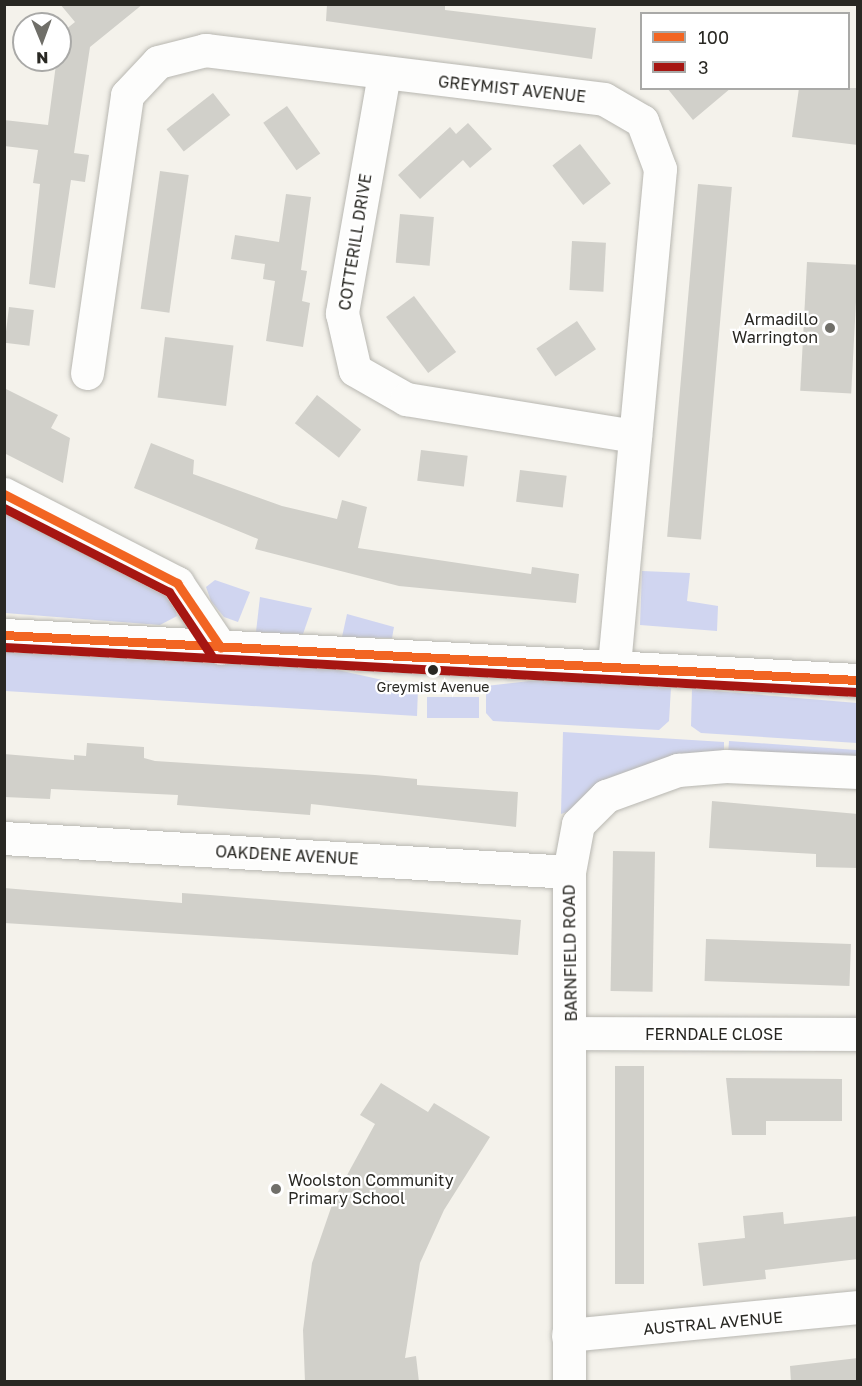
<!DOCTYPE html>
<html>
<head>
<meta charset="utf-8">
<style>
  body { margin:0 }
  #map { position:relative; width:862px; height:1386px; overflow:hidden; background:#f4f2eb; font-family:"Golos Text",sans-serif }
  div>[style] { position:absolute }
  .green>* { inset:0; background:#d0d5f0; transform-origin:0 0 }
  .building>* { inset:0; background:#d1d0ca; transform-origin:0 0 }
  .roads { filter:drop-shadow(0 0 2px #b8b7b1) drop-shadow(0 0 2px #b8b7b1) }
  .minor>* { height:33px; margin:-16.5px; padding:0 16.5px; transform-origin:16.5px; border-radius:16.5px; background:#fdfdfc }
  .major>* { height:33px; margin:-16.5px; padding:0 16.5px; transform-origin:16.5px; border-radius:16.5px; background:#fdfdfc }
  .bus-1>* { height:9px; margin:-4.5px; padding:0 4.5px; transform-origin:4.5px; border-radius:4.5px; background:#f26522 }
  .bus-2>* { height:9px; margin:-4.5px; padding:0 4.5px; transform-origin:4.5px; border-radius:4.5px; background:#a61612 }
  .dots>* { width:16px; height:16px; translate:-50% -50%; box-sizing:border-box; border:3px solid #fff; border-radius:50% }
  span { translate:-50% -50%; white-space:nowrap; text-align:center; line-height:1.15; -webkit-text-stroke:4.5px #fff; paint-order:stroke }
  .bus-label { font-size:14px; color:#292823 }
  .street-label { font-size:16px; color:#292823 }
  .poi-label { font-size:16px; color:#292823 }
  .right { translate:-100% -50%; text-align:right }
  .left { translate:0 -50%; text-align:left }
  .frame { position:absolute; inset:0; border:6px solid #292823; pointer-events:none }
  .legend { position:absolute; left:640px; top:12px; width:210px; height:78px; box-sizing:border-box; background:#fff; border:2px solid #a9a9a7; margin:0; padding:8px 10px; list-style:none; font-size:18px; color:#292823 }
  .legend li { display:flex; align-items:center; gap:12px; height:30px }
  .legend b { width:30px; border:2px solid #a9a9a7 }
  .north { position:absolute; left:12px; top:12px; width:60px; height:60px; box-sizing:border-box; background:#fff; border:2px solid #a9a9a7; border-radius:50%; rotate:179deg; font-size:16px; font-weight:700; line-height:24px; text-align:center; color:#292823 }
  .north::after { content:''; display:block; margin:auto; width:21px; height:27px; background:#706f69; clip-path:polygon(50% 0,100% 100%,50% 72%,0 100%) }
</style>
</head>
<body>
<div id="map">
  <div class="green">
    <div style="clip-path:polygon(4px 514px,171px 596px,177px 616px,160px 625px,5px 613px)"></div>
    <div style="clip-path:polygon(642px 571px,690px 573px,687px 601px,718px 606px,717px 631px,640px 625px)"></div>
    <div style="clip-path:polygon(215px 580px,250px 592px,238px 622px,224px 617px,211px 601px,206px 587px)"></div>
    <div style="clip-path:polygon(260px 597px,312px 608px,303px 634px,256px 632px)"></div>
    <div style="clip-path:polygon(347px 614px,394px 627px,392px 638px,342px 637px)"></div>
    <div style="clip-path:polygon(5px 649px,329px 668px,418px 688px,417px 716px,5px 691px)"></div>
    <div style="clip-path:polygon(538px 680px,671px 688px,669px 721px,659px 730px,493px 721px,486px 713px,486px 686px)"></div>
    <div style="clip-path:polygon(692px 689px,857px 703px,857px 743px,701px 733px,691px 726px)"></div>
    <div style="left:427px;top:697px;width:52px;height:21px"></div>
    <div style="clip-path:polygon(563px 732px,724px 742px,724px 758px,561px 814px)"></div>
    <div style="left:729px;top:741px;width:128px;height:18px;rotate:4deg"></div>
  </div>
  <div class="building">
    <div style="clip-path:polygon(60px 4px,143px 4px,90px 47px,74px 153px,89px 155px,85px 182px,71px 180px,55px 288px,29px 284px,40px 184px,33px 183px,38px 150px,4px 146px,4px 120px,48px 125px,60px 34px,75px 22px)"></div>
    <div style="clip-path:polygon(327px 4px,445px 4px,445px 10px,596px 28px,592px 59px,326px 21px)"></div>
    <div style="clip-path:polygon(667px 88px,731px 88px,693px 120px)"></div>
    <div style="clip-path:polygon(799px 88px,858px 88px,858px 145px,792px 137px)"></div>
    <div style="left:213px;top:93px;width:28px;height:59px;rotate:52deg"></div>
    <div style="left:287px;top:106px;width:58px;height:29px;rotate:55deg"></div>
    <div style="clip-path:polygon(468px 123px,492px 149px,470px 168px,463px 160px,420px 199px,398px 175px,450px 127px,456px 134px)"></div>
    <div style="left:580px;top:144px;width:50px;height:35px;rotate:52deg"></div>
    <div style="left:160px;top:171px;width:29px;height:139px;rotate:8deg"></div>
    <div style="left:698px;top:184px;width:34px;height:354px;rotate:5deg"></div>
    <div style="clip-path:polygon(286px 194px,311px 197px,301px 270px,307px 271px,302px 301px,310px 303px,303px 347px,266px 341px,275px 281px,263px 279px,265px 264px,231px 259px,235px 235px,279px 242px)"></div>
    <div style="left:400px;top:214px;width:34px;height:49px;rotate:5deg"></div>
    <div style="left:572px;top:241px;width:34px;height:49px;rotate:3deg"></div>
    <div style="left:807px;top:262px;width:51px;height:129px;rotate:3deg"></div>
    <div style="left:414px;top:296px;width:70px;height:35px;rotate:53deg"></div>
    <div style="left:9px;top:307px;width:25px;height:36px;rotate:7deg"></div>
    <div style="left:577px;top:321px;width:34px;height:49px;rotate:56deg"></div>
    <div style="left:165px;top:337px;width:69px;height:61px;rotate:7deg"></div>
    <div style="clip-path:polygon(4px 388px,58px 415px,51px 428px,70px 438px,63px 483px,4px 453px)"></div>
    <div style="left:317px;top:395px;width:56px;height:36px;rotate:38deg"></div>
    <div style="clip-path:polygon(151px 443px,194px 460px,193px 474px,282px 506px,337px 519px,342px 500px,367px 507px,358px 548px,531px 574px,532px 567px,579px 574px,576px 603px,399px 586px,255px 549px,258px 539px,134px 488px)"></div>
    <div style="left:421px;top:450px;width:47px;height:31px;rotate:7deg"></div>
    <div style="left:520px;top:470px;width:47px;height:32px;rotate:7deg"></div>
    <div style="clip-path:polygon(87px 743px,144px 747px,144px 758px,155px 761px,375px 775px,417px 779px,417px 785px,518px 792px,516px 827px,311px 804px,310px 815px,177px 805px,178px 795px,51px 789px,50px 799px,4px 797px,4px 754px,74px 760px,74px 755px,86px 756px)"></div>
    <div style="clip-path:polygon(712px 801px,858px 814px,858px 868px,816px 867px,816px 854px,709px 848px)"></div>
    <div style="left:613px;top:851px;width:42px;height:140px;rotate:1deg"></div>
    <div style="clip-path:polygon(4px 888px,182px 903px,182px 893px,210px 895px,521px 920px,518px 955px,4px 923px)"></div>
    <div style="left:706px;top:939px;width:145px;height:42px;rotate:2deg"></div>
    <div style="left:615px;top:1066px;width:29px;height:218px"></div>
    <div style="clip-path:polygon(726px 1078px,842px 1079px,842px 1121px,766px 1121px,766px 1135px,732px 1135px)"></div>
    <div style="clip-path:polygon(381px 1083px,428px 1112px,434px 1103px,490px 1137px,444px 1210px,420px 1263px,405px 1358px,416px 1356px,419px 1382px,305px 1382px,303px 1330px,312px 1263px,334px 1199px,375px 1124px,360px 1115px)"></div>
    <div style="clip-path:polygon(783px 1212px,784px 1224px,858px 1216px,858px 1259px,765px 1270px,766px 1279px,703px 1286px,698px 1243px,745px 1238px,743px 1216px)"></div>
    <div style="clip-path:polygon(858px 1358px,858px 1382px,791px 1382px,790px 1366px)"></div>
  </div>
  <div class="roads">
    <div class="minor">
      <div style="left:384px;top:74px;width:243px;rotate:100deg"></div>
      <div style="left:342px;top:313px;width:58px;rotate:77.2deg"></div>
      <div style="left:355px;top:370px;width:59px;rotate:29.6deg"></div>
      <div style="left:406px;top:399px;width:232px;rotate:9.2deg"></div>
      <div style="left:87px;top:373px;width:281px;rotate:-81.8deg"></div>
      <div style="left:127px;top:95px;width:45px;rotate:-46.8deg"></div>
      <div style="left:158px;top:62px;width:49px;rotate:-14.3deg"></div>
      <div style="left:205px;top:50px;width:402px;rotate:7deg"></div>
      <div style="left:604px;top:99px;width:44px;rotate:30.1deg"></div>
      <div style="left:642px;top:121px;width:51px;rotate:69.4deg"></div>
      <div style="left:660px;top:169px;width:497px;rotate:95.3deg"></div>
      <div style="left:4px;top:494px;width:195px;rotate:27.2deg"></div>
      <div style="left:177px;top:583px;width:78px;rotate:55.9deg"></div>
      <div style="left:4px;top:838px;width:566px;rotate:3.44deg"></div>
      <div style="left:571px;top:1033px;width:287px;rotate:0.2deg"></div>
      <div style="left:568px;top:1335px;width:291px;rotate:-5.5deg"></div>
      <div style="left:569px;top:1382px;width:510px;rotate:-90deg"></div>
      <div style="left:569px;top:872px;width:49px;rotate:-79.4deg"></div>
      <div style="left:578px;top:824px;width:40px;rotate:-45deg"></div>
      <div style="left:606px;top:796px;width:77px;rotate:-19.9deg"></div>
      <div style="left:678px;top:770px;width:48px;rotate:-4.8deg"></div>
      <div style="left:726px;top:766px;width:132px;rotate:2.6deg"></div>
    </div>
    <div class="major">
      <div style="left:4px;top:635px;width:855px;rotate:3.02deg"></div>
    </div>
  </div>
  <div class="bus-1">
    <div style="left:4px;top:494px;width:195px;rotate:27.2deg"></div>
    <div style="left:177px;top:583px;width:78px;rotate:55.9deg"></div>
    <div style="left:4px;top:635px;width:855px;rotate:3.02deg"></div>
  </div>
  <div class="bus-2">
    <div style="left:4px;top:508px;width:185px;rotate:27deg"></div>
    <div style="left:169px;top:592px;width:76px;rotate:56.3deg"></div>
    <div style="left:4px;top:647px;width:854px;rotate:3.02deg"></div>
  </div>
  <div class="dots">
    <div style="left:830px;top:328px;background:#706f69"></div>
    <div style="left:433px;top:670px;background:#292823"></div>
    <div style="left:276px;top:1189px;background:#706f69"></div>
  </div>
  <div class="bus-label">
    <span style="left:433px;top:687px">Greymist Avenue</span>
  </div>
  <div class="street-label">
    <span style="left:512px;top:89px;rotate:6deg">GREYMIST AVENUE</span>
    <span style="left:355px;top:242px;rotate:-81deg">COTTERILL DRIVE</span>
    <span style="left:287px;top:855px;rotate:3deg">OAKDENE AVENUE</span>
    <span style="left:570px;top:953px;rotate:-91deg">BARNFIELD ROAD</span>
    <span style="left:714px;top:1034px">FERNDALE CLOSE</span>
    <span style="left:713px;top:1323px;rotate:-5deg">AUSTRAL AVENUE</span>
  </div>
  <div class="poi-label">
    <span class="right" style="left:818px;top:328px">Armadillo<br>Warrington</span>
    <span class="left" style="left:288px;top:1189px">Woolston Community<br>Primary School</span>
  </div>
  <div class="frame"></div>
  <ul class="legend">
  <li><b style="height:8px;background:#f26522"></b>100</li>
  <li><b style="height:8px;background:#a61612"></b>3</li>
  </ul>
  <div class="north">N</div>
</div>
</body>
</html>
